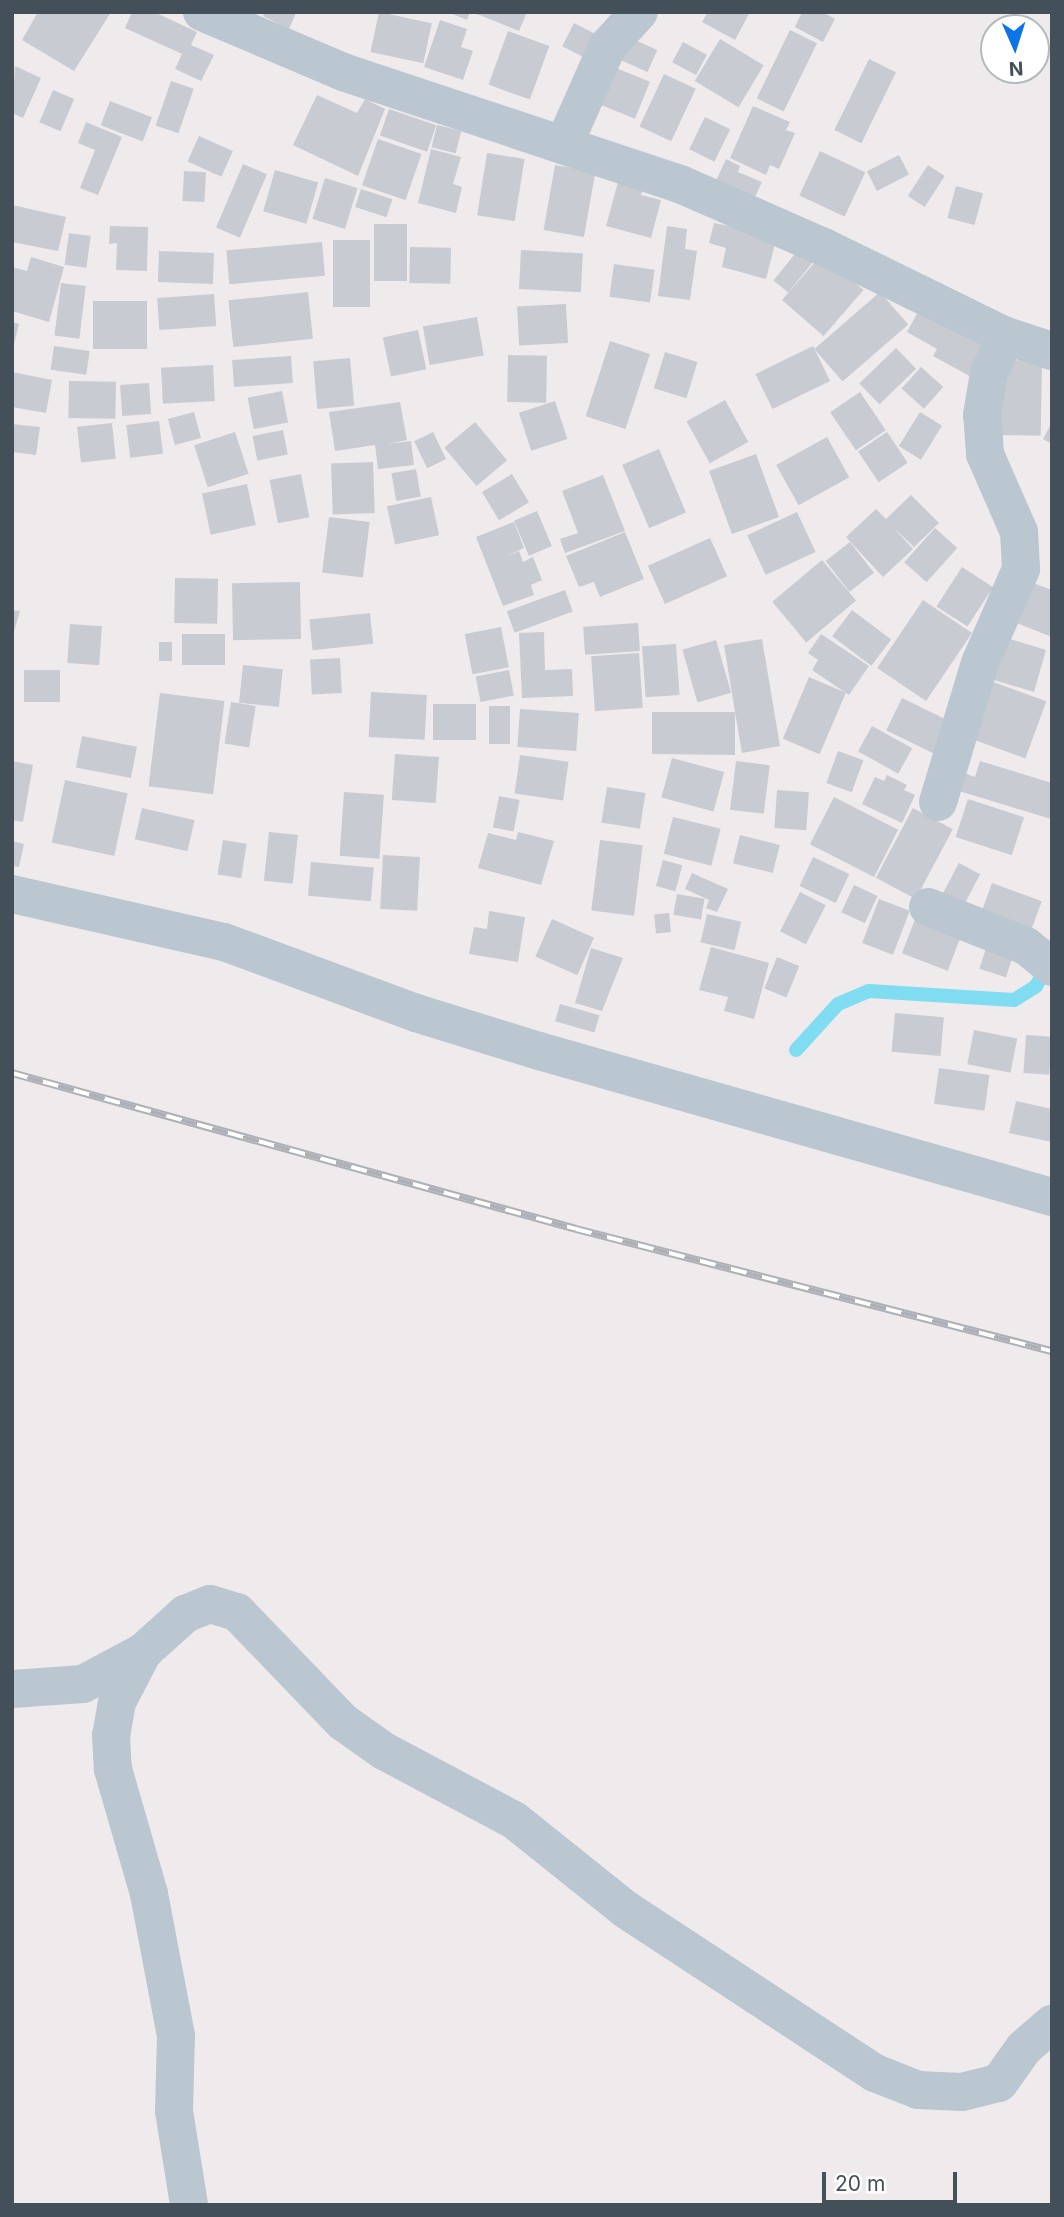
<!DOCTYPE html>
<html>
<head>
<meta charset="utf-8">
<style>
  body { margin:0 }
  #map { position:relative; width:1064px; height:2217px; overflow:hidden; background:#efebec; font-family:Inter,sans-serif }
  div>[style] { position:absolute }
  .stream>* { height:14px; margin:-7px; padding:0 7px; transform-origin:7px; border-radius:7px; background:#80ddf1 }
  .building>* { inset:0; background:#c8cbd1; transform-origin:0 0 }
  .minor>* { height:38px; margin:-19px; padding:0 19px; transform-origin:19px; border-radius:19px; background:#bbc7d0 }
  .rail>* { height:8px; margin-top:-4px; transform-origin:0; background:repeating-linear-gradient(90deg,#fff 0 16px,#adb1b7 0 32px); box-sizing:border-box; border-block:2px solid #adb1b7 }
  span { translate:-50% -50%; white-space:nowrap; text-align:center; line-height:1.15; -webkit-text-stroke:5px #fff; paint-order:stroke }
  .frame { position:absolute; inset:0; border:14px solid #43505a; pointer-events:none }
  .north { position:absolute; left:980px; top:14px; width:70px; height:70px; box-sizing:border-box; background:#fff; border:2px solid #b4b9bd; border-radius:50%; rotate:177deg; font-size:19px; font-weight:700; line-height:28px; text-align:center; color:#43505a }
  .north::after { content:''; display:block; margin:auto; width:24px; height:32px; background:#0d74e7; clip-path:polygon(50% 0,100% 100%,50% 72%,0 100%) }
  .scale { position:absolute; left:822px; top:2172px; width:135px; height:32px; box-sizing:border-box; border:4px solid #43505a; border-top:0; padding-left:9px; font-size:21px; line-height:24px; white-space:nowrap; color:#43505a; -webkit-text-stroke:5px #fff; paint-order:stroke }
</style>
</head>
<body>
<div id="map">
  <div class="stream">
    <div style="left:796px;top:1050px;width:62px;rotate:-47.6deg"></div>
    <div style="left:838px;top:1004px;width:34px;rotate:-23deg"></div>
    <div style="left:869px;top:991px;width:145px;rotate:3.6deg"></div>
    <div style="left:1014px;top:1000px;width:26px;rotate:-32deg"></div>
    <div style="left:1036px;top:986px;width:24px;rotate:-60deg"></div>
  </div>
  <div class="building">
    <div style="clip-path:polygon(38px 12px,47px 13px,111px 12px,74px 71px,22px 40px)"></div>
    <div style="clip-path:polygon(132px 12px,154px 12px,197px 32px,191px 45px,214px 55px,201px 81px,175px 69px,182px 54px,125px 28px)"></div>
    <div style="clip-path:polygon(265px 12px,294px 12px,296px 13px,289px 29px,263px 16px)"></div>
    <div style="left:379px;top:12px;width:54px;height:41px;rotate:12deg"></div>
    <div style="clip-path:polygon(448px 12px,470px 12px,467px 20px)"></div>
    <div style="clip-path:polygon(472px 12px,527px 12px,519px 31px)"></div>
    <div style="clip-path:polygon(708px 12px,750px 12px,735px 40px,702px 22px)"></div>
    <div style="clip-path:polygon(802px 12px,823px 12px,835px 19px,823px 42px,795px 27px)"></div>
    <div style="clip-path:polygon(440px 20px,467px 29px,461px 47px,473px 51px,463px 80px,424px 67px)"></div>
    <div style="left:574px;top:23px;width:28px;height:26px;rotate:27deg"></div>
    <div style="left:790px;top:30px;width:30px;height:76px;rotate:26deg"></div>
    <div style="left:508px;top:31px;width:44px;height:57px;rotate:20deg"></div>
    <div style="left:628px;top:37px;width:32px;height:24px;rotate:24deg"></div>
    <div style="left:720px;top:39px;width:51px;height:49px;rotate:31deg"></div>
    <div style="left:683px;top:42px;width:27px;height:23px;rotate:28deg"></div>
    <div style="left:869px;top:59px;width:30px;height:79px;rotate:26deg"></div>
    <div style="clip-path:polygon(15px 66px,41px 78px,23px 118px,12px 113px)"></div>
    <div style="left:611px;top:66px;width:42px;height:40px;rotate:22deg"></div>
    <div style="left:664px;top:74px;width:35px;height:58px;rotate:25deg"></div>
    <div style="left:171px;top:81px;width:24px;height:47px;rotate:19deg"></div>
    <div style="left:53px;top:90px;width:23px;height:35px;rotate:23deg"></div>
    <div style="clip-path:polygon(317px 95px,357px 113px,365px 99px,385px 109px,358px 176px,293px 145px)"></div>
    <div style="left:110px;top:101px;width:45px;height:26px;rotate:21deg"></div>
    <div style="clip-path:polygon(753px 106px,790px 122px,786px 130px,795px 133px,779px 169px,770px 165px,766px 175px,730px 158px)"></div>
    <div style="left:389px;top:109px;width:50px;height:28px;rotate:19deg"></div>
    <div style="left:705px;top:117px;width:28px;height:36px;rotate:26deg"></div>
    <div style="clip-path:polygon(86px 122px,122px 137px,98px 195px,80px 188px,95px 150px,78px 143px)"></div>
    <div style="left:437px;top:125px;width:25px;height:23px;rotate:14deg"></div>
    <div style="left:199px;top:136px;width:37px;height:28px;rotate:24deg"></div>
    <div style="left:378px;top:139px;width:46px;height:49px;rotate:19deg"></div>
    <div style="clip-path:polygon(431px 149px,461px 157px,453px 184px,462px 187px,456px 213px,418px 203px)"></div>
    <div style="left:820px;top:151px;width:50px;height:49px;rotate:25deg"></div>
    <div style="left:487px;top:153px;width:38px;height:63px;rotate:9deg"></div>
    <div style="left:899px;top:155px;width:22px;height:36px;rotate:63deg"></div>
    <div style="clip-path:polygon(726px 159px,740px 166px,738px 172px,762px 182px,755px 197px,716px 181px)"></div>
    <div style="left:243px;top:164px;width:26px;height:69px;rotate:23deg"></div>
    <div style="left:555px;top:165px;width:41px;height:66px;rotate:10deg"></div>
    <div style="left:928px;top:165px;width:20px;height:37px;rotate:33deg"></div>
    <div style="left:275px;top:170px;width:45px;height:43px;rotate:16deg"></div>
    <div style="left:184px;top:171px;width:22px;height:30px;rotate:3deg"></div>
    <div style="left:325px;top:178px;width:34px;height:43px;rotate:17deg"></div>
    <div style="clip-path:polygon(618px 182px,643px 189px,641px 195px,661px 200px,651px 238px,606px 226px)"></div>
    <div style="left:956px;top:186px;width:28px;height:33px;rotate:15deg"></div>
    <div style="left:361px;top:189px;width:33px;height:19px;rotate:18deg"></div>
    <div style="clip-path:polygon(12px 205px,66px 217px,58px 251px,12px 242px)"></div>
    <div style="clip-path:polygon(714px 223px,777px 236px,766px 279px,722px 267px,726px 248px,709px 243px)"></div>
    <div style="left:374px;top:224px;width:33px;height:57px"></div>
    <div style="clip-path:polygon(110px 226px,148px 227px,147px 271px,116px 270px,117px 243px,109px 244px)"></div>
    <div style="clip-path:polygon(667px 226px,687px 229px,685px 249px,697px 251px,690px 300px,658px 296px)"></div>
    <div style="left:69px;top:233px;width:22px;height:32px;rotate:8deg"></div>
    <div style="left:333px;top:240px;width:37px;height:67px"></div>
    <div style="left:322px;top:242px;width:34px;height:96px;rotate:85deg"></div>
    <div style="left:803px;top:244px;width:19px;height:47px;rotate:39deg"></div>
    <div style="left:410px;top:247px;width:41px;height:36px;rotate:1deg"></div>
    <div style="left:521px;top:250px;width:62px;height:39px;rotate:3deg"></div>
    <div style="left:159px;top:251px;width:55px;height:31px;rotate:2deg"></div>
    <div style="left:822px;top:254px;width:55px;height:61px;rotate:41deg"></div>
    <div style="clip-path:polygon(31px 257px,64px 267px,49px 322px,12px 311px,12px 267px,27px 271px)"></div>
    <div style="left:614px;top:264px;width:41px;height:33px;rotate:8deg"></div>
    <div style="left:61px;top:283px;width:25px;height:53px;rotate:7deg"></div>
    <div style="left:308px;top:292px;width:47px;height:80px;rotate:84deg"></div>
    <div style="left:880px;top:292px;width:43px;height:87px;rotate:49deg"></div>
    <div style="left:214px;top:294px;width:32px;height:57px;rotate:86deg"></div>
    <div style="left:93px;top:301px;width:54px;height:48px"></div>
    <div style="left:566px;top:304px;width:39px;height:49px;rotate:87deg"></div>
    <div style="clip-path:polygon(921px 306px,992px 345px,973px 378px,933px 356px,937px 349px,907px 332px)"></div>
    <div style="left:477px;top:317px;width:39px;height:55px;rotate:80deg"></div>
    <div style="clip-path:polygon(12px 322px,19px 324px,13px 348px,12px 348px)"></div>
    <div style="left:418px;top:330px;width:40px;height:36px;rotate:78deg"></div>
    <div style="left:610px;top:341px;width:42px;height:79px;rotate:18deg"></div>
    <div style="left:54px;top:346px;width:36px;height:24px;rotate:8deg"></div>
    <div style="left:813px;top:346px;width:39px;height:64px;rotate:64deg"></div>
    <div style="left:896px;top:348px;width:29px;height:51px;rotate:46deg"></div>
    <div style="left:665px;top:352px;width:34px;height:38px;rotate:17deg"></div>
    <div style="left:508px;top:355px;width:39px;height:47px;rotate:1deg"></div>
    <div style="left:291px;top:356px;width:27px;height:59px;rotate:86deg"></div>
    <div style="left:350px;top:358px;width:48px;height:37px;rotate:85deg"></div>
    <div style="left:1002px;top:360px;width:40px;height:75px;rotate:1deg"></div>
    <div style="left:213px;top:365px;width:36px;height:52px;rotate:87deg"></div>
    <div style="left:921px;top:367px;width:30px;height:29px;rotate:42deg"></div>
    <div style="clip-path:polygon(12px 372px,52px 380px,46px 413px,12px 407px)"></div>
    <div style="left:69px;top:381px;width:47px;height:37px;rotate:1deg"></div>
    <div style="left:149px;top:383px;width:31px;height:29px;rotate:86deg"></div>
    <div style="left:282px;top:391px;width:32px;height:35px;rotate:79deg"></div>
    <div style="left:860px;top:392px;width:46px;height:36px;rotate:56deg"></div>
    <div style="left:725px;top:400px;width:48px;height:44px;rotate:61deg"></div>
    <div style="left:555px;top:401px;width:40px;height:38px;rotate:72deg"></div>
    <div style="clip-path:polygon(400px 402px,407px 440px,387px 444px,411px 441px,414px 465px,378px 469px,375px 445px,335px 451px,329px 412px)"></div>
    <div style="left:194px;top:412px;width:27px;height:27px;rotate:75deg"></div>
    <div style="left:920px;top:412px;width:26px;height:40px;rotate:32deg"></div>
    <div style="left:159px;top:421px;width:33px;height:33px;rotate:83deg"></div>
    <div style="left:475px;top:422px;width:50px;height:40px;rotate:50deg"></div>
    <div style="clip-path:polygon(1052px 422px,1052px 444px,1043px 439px)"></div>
    <div style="left:112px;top:423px;width:36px;height:35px;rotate:84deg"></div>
    <div style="clip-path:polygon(12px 424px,40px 427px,36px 455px,12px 452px)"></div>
    <div style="left:283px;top:430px;width:25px;height:31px;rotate:79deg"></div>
    <div style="left:235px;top:432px;width:44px;height:43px;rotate:72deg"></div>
    <div style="left:433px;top:432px;width:30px;height:21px;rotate:64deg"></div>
    <div style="left:887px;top:432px;width:37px;height:35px;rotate:56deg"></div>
    <div style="left:827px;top:437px;width:46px;height:58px;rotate:61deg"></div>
    <div style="left:659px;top:449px;width:69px;height:40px;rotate:67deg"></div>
    <div style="left:756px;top:454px;width:67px;height:50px;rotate:70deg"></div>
    <div style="left:373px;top:462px;width:51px;height:42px;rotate:88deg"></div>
    <div style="left:416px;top:469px;width:28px;height:25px;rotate:80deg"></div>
    <div style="left:301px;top:474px;width:44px;height:32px;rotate:79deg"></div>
    <div style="left:512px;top:474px;width:33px;height:35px;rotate:59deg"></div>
    <div style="clip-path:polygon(603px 475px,625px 531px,565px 553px,560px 539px,578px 533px,562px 491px)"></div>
    <div style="left:247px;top:484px;width:42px;height:46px;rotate:78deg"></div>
    <div style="clip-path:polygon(911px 495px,939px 523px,914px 547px,894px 528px,913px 549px,883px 577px,846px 537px,876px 509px,886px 519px)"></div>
    <div style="left:431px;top:497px;width:39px;height:45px;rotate:78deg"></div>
    <div style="left:537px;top:511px;width:38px;height:25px;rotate:67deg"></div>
    <div style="left:797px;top:512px;width:44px;height:55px;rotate:65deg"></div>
    <div style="left:329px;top:517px;width:41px;height:56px;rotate:7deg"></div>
    <div style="clip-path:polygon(514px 522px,524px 548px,504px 557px,519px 551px,523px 562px,533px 557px,542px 580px,531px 585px,534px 595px,503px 606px,476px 537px)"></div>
    <div style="left:935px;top:528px;width:30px;height:46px;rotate:42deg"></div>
    <div style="clip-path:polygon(625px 532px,644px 579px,600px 597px,594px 582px,579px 587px,566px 556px)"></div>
    <div style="left:710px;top:538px;width:42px;height:68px;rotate:66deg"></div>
    <div style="left:850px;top:542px;width:39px;height:31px;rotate:52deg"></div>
    <div style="left:822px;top:560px;width:53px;height:65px;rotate:50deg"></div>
    <div style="left:962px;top:567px;width:37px;height:47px;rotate:33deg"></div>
    <div style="left:175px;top:578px;width:43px;height:45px;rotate:1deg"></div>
    <div style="clip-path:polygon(1025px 580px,1052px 590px,1052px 637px,1009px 620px)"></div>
    <div style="left:300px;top:582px;width:57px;height:68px;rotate:89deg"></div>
    <div style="left:565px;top:590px;width:23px;height:62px;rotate:70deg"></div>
    <div style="left:923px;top:600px;width:59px;height:82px;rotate:34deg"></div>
    <div style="clip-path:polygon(12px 610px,20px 611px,13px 635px,12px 635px)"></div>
    <div style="left:852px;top:610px;width:49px;height:33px;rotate:37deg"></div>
    <div style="left:370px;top:613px;width:31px;height:61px;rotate:84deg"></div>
    <div style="left:638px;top:623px;width:28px;height:55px;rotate:86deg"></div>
    <div style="left:70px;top:624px;width:32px;height:39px;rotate:4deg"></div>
    <div style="left:501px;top:627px;width:41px;height:37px;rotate:79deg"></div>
    <div style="clip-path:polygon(544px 632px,545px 670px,572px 669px,573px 696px,522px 698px,519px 633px)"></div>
    <div style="left:182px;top:634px;width:43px;height:31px"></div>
    <div style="clip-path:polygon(821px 634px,869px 666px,849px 695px,812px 670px,818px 660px,808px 653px)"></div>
    <div style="clip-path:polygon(1007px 638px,1046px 650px,1034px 692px,981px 676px)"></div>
    <div style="clip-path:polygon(762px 639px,780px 746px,742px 753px,735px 712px,735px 755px,652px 754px,652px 712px,735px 712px,724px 645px)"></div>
    <div style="left:716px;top:640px;width:55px;height:35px;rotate:74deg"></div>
    <div style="left:159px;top:642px;width:13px;height:19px"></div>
    <div style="left:676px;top:644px;width:51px;height:34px;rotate:86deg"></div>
    <div style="left:639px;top:653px;width:55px;height:48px;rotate:86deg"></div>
    <div style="left:340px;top:658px;width:35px;height:30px;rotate:87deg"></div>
    <div style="left:243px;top:665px;width:40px;height:38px;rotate:6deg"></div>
    <div style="left:24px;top:670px;width:36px;height:32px"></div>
    <div style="left:509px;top:670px;width:26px;height:34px;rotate:79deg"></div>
    <div style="left:809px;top:677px;width:40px;height:67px;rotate:23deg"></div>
    <div style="left:988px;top:680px;width:62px;height:61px;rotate:20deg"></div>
    <div style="left:371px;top:692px;width:56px;height:45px;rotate:3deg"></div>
    <div style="left:160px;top:693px;width:65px;height:94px;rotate:7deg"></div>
    <div style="left:902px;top:698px;width:59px;height:36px;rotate:26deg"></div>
    <div style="left:231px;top:702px;width:25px;height:42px;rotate:9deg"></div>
    <div style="left:433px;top:704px;width:43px;height:36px"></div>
    <div style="left:489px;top:706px;width:21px;height:38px"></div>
    <div style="left:520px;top:709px;width:59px;height:38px;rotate:4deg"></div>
    <div style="left:872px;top:726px;width:46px;height:29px;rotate:29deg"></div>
    <div style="left:82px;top:736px;width:56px;height:32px;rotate:11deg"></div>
    <div style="left:838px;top:751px;width:27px;height:34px;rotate:20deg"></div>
    <div style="left:395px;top:754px;width:44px;height:46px;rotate:4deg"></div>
    <div style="left:520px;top:755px;width:49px;height:39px;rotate:8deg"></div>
    <div style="left:672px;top:758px;width:54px;height:41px;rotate:15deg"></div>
    <div style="clip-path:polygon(12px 761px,33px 765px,23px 822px,12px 820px)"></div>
    <div style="left:736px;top:761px;width:34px;height:49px;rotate:7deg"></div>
    <div style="clip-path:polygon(980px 761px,1052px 783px,1051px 819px,959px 791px,964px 773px,975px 777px)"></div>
    <div style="clip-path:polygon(887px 775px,907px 785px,904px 790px,915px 795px,902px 823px,862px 804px,875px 777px,884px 781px)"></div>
    <div style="left:65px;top:780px;width:64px;height:64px;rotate:12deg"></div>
    <div style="left:607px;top:787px;width:39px;height:36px;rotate:9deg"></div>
    <div style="left:777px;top:790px;width:32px;height:38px;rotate:4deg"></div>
    <div style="left:344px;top:792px;width:40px;height:64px;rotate:4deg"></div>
    <div style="left:499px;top:796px;width:21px;height:32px;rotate:11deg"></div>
    <div style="left:834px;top:797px;width:72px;height:53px;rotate:27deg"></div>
    <div style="left:968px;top:799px;width:59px;height:40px;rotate:18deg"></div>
    <div style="left:142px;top:808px;width:54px;height:32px;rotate:13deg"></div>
    <div style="left:913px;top:808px;width:45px;height:79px;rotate:28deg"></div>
    <div style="left:673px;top:817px;width:49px;height:38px;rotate:14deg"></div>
    <div style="left:269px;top:832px;width:29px;height:49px;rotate:6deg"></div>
    <div style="clip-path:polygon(518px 832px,554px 841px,541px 885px,478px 868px,488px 833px,516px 840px)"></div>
    <div style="left:740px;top:835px;width:41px;height:29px;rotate:14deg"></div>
    <div style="left:223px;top:840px;width:24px;height:35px;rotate:9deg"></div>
    <div style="left:600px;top:840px;width:43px;height:71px;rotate:7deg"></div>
    <div style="clip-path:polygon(12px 841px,24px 844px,19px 867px,12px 866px)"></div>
    <div style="left:383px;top:855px;width:37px;height:54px;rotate:3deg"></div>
    <div style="left:813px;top:857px;width:40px;height:32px;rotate:25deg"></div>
    <div style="left:663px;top:860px;width:20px;height:27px;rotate:15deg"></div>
    <div style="left:311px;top:862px;width:63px;height:34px;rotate:5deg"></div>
    <div style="left:959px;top:863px;width:24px;height:38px;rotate:28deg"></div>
    <div style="clip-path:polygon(692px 873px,728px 889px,717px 912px,706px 908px,709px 900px,685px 889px)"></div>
    <div style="left:992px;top:883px;width:53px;height:34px;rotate:20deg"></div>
    <div style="left:854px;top:885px;width:26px;height:30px;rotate:25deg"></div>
    <div style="left:800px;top:892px;width:29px;height:44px;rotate:27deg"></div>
    <div style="left:677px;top:894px;width:28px;height:21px;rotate:10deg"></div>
    <div style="left:879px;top:899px;width:33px;height:47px;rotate:21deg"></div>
    <div style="clip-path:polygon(489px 911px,525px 917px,518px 962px,469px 954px,474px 927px,487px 929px)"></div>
    <div style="left:669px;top:913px;width:19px;height:15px;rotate:84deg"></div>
    <div style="left:707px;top:914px;width:35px;height:29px;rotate:13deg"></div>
    <div style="left:917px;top:914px;width:49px;height:42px;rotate:21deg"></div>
    <div style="left:552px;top:919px;width:46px;height:41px;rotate:24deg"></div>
    <div style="left:988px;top:942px;width:28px;height:28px;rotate:18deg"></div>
    <div style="clip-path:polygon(711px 947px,769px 963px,754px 1019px,724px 1011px,728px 997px,699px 990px)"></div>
    <div style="clip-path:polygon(591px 948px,623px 958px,602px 1011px,575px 1003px)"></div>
    <div style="left:777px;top:957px;width:24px;height:34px;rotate:22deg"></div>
    <div style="left:560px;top:1004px;width:41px;height:18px;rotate:16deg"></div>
    <div style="left:895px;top:1013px;width:49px;height:39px;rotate:5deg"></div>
    <div style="left:974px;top:1030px;width:44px;height:35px;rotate:11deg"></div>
    <div style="left:1026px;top:1035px;width:26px;height:38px;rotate:4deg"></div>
    <div style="left:939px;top:1068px;width:51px;height:36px;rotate:8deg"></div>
    <div style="clip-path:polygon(1016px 1101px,1052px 1109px,1052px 1142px,1009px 1133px)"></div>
  </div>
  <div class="minor">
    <div style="left:202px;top:12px;width:156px;rotate:23deg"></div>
    <div style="left:346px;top:73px;width:352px;rotate:18.4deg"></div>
    <div style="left:680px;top:184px;width:159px;rotate:23.7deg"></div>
    <div style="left:826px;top:248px;width:200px;rotate:26.1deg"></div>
    <div style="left:1006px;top:336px;width:48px;rotate:18.1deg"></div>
    <div style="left:565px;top:142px;width:104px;rotate:-66.1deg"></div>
    <div style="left:607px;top:47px;width:47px;rotate:-47.6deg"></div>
    <div style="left:938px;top:802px;width:145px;rotate:-73.2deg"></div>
    <div style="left:980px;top:663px;width:103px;rotate:-66.4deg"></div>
    <div style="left:1021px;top:569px;width:37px;rotate:-93deg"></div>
    <div style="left:1019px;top:532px;width:85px;rotate:-113.6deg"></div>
    <div style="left:985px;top:454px;width:39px;rotate:-94deg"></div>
    <div style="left:982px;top:415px;width:43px;rotate:-80.5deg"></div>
    <div style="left:989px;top:373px;width:41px;rotate:-65.3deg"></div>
    <div style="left:12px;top:894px;width:217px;rotate:12.8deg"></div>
    <div style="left:224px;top:942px;width:205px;rotate:20.3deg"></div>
    <div style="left:416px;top:1013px;width:129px;rotate:17.2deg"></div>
    <div style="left:539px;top:1051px;width:533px;rotate:15.89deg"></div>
    <div style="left:928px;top:907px;width:105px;rotate:21.7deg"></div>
    <div style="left:1026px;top:946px;width:33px;rotate:39deg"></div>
    <div style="left:143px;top:1652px;width:56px;rotate:117.5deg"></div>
    <div style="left:117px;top:1702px;width:34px;rotate:100deg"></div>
    <div style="left:111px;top:1735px;width:34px;rotate:87deg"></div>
    <div style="left:113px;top:1769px;width:130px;rotate:73.9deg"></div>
    <div style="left:149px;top:1894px;width:144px;rotate:79.2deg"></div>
    <div style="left:176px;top:2035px;width:76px;rotate:91.5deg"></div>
    <div style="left:174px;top:2111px;width:95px;rotate:80.9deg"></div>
    <div style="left:12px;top:1689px;width:71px;rotate:-4deg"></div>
    <div style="left:83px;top:1684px;width:68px;rotate:-28.1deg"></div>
    <div style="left:143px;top:1652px;width:57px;rotate:-42.1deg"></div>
    <div style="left:185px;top:1614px;width:27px;rotate:-22deg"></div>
    <div style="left:210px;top:1604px;width:28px;rotate:17deg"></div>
    <div style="left:237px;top:1612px;width:153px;rotate:46.1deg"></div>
    <div style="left:343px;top:1722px;width:50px;rotate:35.3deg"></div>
    <div style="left:384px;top:1751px;width:147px;rotate:28deg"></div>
    <div style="left:514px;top:1820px;width:142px;rotate:38.7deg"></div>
    <div style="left:625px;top:1909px;width:299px;rotate:33.3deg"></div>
    <div style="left:875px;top:2073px;width:46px;rotate:21.6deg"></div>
    <div style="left:918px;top:2090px;width:44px;rotate:2.6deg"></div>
    <div style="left:962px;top:2092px;width:38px;rotate:-14deg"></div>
    <div style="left:999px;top:2083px;width:43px;rotate:-54.5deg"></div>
    <div style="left:1024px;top:2048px;width:37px;rotate:-41deg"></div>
  </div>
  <div class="rail">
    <div style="left:12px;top:1073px;width:585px;rotate:15.46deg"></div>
    <div style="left:576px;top:1229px;width:491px;rotate:14.4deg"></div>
  </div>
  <div class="frame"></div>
  <div class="north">N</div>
  <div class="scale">20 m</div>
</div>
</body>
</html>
